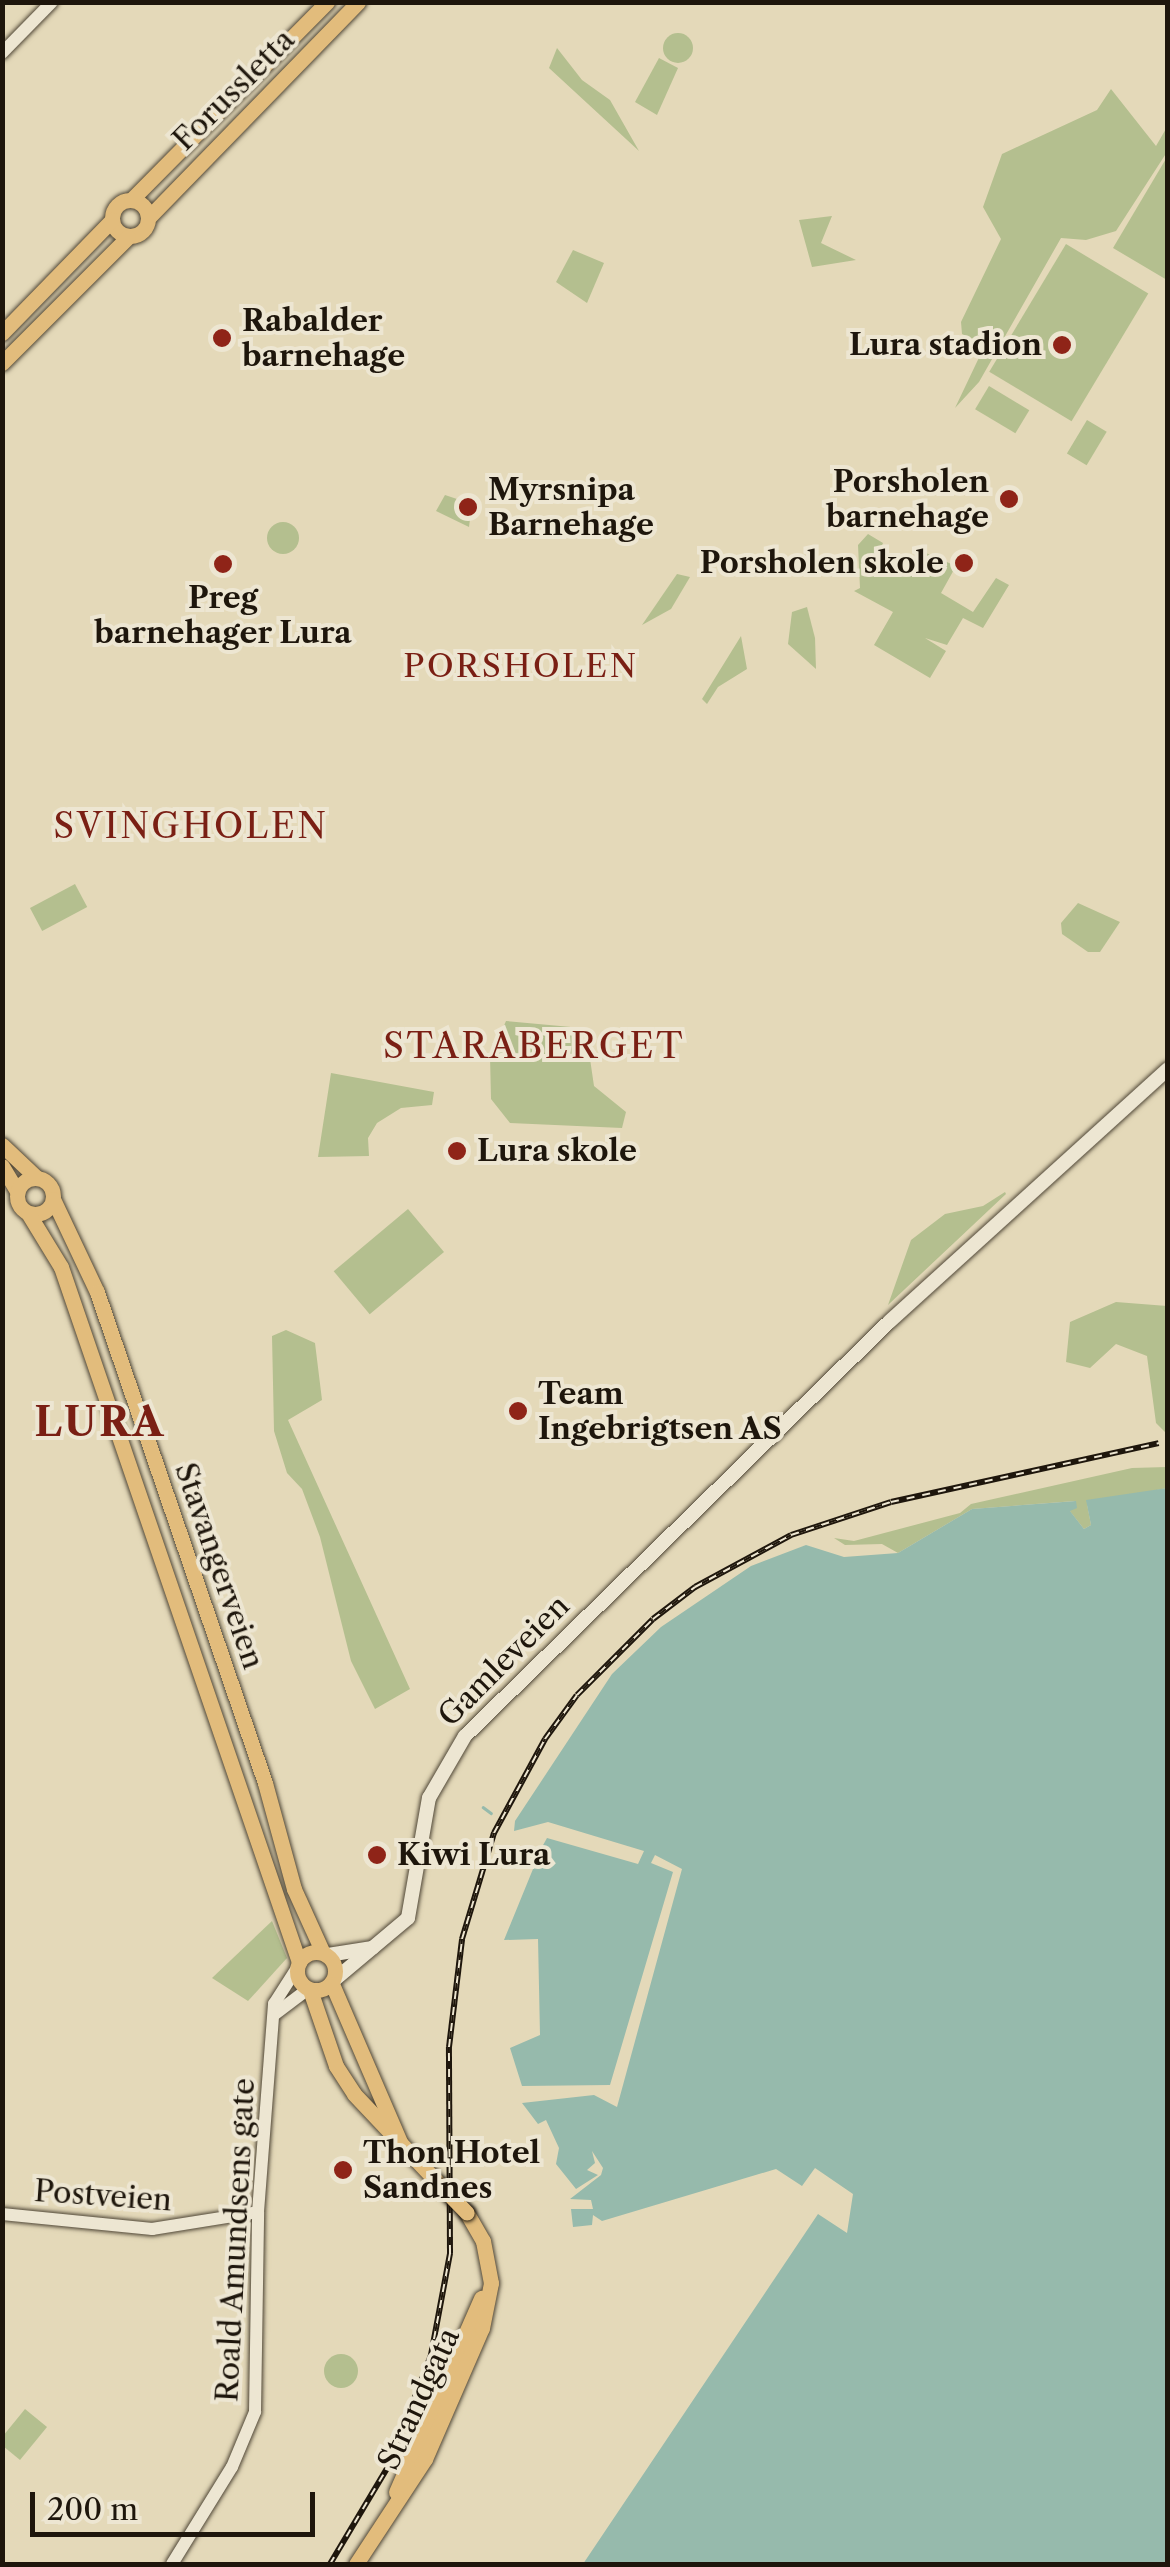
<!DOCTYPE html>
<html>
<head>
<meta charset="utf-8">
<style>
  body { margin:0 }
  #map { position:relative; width:1170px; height:2567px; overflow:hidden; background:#e4d9b9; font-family:"Libre Caslon Text",serif }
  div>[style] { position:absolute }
  .green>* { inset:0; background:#b4bf8f; transform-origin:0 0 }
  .round { border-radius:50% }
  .water>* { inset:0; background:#96baac }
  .stream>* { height:2.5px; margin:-1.25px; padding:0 1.25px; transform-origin:1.25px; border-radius:1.25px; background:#96baac }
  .roads { filter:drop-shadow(0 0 2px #504737) drop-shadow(0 0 2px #504737) }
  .tertiary>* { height:12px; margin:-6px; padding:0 6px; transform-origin:6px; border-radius:6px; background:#ede6d2 }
  .secondary>* { height:14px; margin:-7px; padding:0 7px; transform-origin:7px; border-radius:7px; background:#ede6d2 }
  .primary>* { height:15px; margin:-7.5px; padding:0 7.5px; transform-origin:7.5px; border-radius:7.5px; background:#e2bc7c }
  .primary>.ring { margin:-7.5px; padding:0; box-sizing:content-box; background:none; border:15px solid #e2bc7c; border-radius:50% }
  .rail>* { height:6px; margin-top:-3px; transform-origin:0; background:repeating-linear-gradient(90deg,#ede6d2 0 8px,#1e160c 0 16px); box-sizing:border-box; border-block:2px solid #1e160c }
  .bridges { filter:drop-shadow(0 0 2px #1e160c) drop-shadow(0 0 2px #1e160c) }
  .primary-bridge>* { height:15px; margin:-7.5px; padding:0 7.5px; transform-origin:7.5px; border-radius:7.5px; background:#e2bc7c }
  .dots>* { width:28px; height:28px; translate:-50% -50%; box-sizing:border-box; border:5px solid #ede6d2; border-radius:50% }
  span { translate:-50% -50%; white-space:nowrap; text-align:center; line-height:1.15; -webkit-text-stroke:8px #ede6d2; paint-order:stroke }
  .street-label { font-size:30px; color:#1e160c }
  .poi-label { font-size:30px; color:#1e160c; font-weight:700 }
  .left { translate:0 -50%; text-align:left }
  .right { translate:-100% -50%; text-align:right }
  .neighbourhood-label { font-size:32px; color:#7a1f14; letter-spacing:2.5px }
  .quarter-label { font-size:35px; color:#7a1f14; letter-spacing:2.5px }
  .district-label { font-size:40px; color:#7a1f14; font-weight:700; letter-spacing:2.5px }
  .frame { position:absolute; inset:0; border:5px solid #1e160c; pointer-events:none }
  .scale { position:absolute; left:30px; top:2492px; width:285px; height:45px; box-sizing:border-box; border:5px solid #1e160c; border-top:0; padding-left:12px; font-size:30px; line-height:35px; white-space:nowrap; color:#1e160c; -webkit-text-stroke:8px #ede6d2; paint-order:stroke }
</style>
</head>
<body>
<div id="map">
  <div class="green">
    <div class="round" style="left:663px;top:33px;width:30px;height:30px"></div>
    <div style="clip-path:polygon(557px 48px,582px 80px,610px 100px,639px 151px,549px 68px)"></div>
    <div style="clip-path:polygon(659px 58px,678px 68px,657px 115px,635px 102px)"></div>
    <div style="clip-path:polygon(1111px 89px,1156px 146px,1167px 127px,1167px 152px,1116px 231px,1086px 240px,1061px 238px,979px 382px,955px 408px,985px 345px,962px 334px,961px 322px,1001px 239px,983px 207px,1002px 154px,1097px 110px)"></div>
    <div style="clip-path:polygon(1167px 157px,1167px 280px,1113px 248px)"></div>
    <div style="clip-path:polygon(832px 216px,821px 243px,856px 260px,812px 267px,799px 220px)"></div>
    <div style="left:1066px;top:244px;width:96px;height:149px;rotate:31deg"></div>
    <div style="clip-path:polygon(573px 250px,604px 263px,587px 303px,556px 282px)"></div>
    <div style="left:989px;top:386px;width:47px;height:27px;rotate:31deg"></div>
    <div style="left:1087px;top:420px;width:23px;height:39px;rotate:31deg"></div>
    <div style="clip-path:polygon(445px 495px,472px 504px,469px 527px,436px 511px)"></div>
    <div class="round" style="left:267px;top:522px;width:32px;height:32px"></div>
    <div style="clip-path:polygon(868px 534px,883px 543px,878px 555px,906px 572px,919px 550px,956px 566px,941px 593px,973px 612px,996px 578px,1009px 585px,983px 628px,963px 618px,947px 645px,925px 638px,946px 651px,930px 678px,874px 645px,893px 612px,854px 591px,860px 588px,858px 545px)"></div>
    <div style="clip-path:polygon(677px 574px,690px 577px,671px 609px,642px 625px)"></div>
    <div style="clip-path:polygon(807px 607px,815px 638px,816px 669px,788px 644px,792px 612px)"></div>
    <div style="clip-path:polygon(741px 636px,747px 669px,718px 687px,707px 704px,702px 699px)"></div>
    <div style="left:75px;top:884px;width:26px;height:51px;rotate:62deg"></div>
    <div style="clip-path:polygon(1078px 903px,1120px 922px,1100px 952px,1088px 952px,1062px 934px,1061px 923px)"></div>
    <div style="clip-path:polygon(506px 1021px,571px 1027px,589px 1052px,594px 1086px,626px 1112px,622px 1128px,510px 1123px,491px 1099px,490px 1056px)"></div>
    <div style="clip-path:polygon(331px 1073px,434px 1092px,432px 1105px,401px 1108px,377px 1123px,368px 1138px,369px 1156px,318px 1157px)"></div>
    <div style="clip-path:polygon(1005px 1192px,1006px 1194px,888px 1305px,911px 1240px,945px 1214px,983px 1206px)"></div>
    <div style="left:408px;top:1209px;width:56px;height:97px;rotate:50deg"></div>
    <div style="clip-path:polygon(1116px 1302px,1167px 1306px,1167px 1434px,1156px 1423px,1147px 1356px,1116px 1344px,1090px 1368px,1066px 1362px,1070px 1322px)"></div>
    <div style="clip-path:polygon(286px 1330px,315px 1343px,322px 1400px,288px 1420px,410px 1689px,375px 1709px,351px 1661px,320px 1537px,302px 1489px,287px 1473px,274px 1431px,272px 1336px)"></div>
    <div style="clip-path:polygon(1167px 1467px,1167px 1488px,1087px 1504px,1091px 1525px,1084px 1529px,1069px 1510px,1075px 1501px,972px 1509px,898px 1553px,882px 1544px,845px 1545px,834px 1538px,854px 1541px,960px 1513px,971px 1504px,1132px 1468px)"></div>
    <div style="clip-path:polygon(272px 1921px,287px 1958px,248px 2001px,212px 1978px)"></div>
    <div class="round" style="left:324px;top:2354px;width:34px;height:34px"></div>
    <div style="clip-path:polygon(25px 2409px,47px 2427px,20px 2460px,3px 2446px,3px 2436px)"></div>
  </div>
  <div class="water">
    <div style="clip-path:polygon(1167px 1488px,1167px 2564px,583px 2564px,818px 2214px,847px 2233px,853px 2194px,815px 2168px,802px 2186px,776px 2169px,602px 2221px,593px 2215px,592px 2225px,573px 2227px,571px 2209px,593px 2209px,591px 2200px,570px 2199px,601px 2175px,603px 2168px,592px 2151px,595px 2163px,587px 2170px,598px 2175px,576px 2189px,556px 2164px,559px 2148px,546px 2120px,538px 2124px,522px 2103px,594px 2095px,617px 2107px,682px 1869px,655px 1855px,651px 1863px,673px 1872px,610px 2085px,522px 2086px,510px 2048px,540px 2035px,538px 1939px,504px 1940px,542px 1847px,547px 1838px,638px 1864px,644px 1851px,548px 1822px,514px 1831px,515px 1821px,612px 1674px,661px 1627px,751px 1566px,806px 1545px,844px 1557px,898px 1553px,972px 1509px,1076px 1501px,1077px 1508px,1070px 1511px,1084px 1529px,1091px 1525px,1086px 1500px)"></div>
  </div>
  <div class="stream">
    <div style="left:483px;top:1807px;width:10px;rotate:37deg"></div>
  </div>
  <div class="roads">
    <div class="tertiary">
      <div style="left:2px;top:53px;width:71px;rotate:-45.6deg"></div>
      <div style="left:275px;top:2014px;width:41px;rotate:-37.1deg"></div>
      <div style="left:2px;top:2214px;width:151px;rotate:5.7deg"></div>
      <div style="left:152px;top:2229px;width:107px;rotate:-9.1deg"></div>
      <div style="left:172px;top:2564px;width:114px;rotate:-58.3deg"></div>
      <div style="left:232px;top:2467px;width:60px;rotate:-67.3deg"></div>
      <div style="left:255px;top:2412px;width:200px;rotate:-89.1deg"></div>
      <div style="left:258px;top:2212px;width:209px;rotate:-85.6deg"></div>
      <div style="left:274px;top:2004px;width:43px;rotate:-57.4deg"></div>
    </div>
    <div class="secondary">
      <div style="left:328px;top:1955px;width:45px;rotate:-9deg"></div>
      <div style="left:333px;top:1981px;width:98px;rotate:-40deg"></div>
      <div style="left:408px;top:1918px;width:122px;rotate:-80.1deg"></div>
      <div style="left:429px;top:1798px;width:72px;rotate:-59.9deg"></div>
      <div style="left:465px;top:1736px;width:594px;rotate:-44.32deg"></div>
      <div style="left:890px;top:1321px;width:375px;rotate:-42.2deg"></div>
    </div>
    <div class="primary">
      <div class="ring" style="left:112px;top:200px;width:21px;height:21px"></div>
      <div style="left:131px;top:200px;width:279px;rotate:-45.3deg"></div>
      <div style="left:149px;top:217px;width:300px;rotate:-45.8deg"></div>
      <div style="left:2px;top:333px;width:158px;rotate:-45.8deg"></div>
      <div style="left:2px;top:363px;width:178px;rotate:-45deg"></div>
      <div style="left:2px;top:1145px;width:48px;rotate:43.3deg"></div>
      <div style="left:2px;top:1166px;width:29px;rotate:59deg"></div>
      <div class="ring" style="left:17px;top:1178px;width:21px;height:21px"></div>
      <div style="left:53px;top:1199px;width:103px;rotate:64.7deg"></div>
      <div style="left:97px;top:1292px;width:519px;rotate:71.11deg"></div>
      <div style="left:265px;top:1783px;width:110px;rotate:74.7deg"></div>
      <div style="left:294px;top:1889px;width:70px;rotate:65.6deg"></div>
      <div style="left:28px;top:1213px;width:63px;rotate:58.6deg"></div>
      <div style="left:61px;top:1267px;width:735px;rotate:71.1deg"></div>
      <div class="ring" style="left:297px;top:1952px;width:23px;height:23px"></div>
      <div style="left:332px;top:1984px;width:172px;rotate:66.7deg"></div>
      <div style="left:310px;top:1990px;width:80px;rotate:71.1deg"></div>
      <div style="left:336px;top:2066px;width:33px;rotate:57deg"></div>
      <div style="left:354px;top:2094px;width:127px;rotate:46.6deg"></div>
      <div style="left:396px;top:2492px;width:212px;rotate:-66.3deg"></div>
      <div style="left:356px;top:2564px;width:126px;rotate:-56.7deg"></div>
      <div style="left:425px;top:2459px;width:143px;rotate:-66.5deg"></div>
      <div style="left:482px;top:2328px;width:46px;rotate:-78.7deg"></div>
      <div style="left:491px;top:2283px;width:43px;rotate:-100.8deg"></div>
      <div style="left:483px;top:2241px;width:32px;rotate:-120deg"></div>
    </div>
  </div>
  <div class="rail">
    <div style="left:330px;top:2564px;width:115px;rotate:-59.2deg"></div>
    <div style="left:389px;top:2465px;width:118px;rotate:-69.1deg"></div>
    <div style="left:431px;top:2355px;width:104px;rotate:-79.4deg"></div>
    <div style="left:450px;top:2253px;width:206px;rotate:-90.3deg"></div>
    <div style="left:449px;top:2047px;width:109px;rotate:-83.1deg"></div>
    <div style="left:462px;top:1939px;width:111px;rotate:-73.2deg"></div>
    <div style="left:494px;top:1833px;width:107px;rotate:-61.5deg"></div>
    <div style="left:545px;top:1739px;width:54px;rotate:-54deg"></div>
    <div style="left:577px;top:1695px;width:107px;rotate:-45deg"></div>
    <div style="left:653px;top:1619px;width:53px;rotate:-37.3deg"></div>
    <div style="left:695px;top:1587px;width:109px;rotate:-28.4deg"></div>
    <div style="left:791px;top:1535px;width:105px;rotate:-18.3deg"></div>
    <div style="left:891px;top:1502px;width:274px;rotate:-12.4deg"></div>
  </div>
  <div class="bridges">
    <div class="primary-bridge">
      <div style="left:441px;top:2186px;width:37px;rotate:46deg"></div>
    </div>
  </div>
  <div class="dots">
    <div style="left:222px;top:338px;background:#8f2418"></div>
    <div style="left:1062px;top:345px;background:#8f2418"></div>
    <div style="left:1009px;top:499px;background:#8f2418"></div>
    <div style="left:468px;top:507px;background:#8f2418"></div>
    <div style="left:964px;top:563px;background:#8f2418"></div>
    <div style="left:223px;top:564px;background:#8f2418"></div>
    <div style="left:457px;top:1151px;background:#8f2418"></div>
    <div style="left:518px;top:1411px;background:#8f2418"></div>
    <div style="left:377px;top:1855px;background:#8f2418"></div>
    <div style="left:343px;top:2170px;background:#8f2418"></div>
  </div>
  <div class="street-label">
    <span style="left:234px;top:90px;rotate:-45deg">Forussletta</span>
    <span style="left:219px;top:1566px;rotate:71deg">Stavangerveien</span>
    <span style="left:504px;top:1661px;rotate:-45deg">Gamleveien</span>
    <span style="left:103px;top:2196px;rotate:4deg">Postveien</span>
    <span style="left:236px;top:2240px;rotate:-87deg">Roald Amundsens gate</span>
    <span style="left:419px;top:2399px;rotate:-65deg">Strandgata</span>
  </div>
  <div class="poi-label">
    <span class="left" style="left:242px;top:338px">Rabalder<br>barnehage</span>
    <span class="right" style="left:1042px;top:345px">Lura stadion</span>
    <span class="right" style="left:989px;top:499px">Porsholen<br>barnehage</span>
    <span class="left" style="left:488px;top:507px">Myrsnipa<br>Barnehage</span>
    <span class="right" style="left:944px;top:563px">Porsholen skole</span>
    <span style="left:223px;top:615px">Preg<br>barnehager Lura</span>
    <span class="left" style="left:477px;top:1151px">Lura skole</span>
    <span class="left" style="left:538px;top:1411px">Team<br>Ingebrigtsen AS</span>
    <span class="left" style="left:397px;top:1855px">Kiwi Lura</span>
    <span class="left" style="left:363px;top:2170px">Thon Hotel<br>Sandnes</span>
  </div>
  <div class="neighbourhood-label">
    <span style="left:521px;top:666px">PORSHOLEN</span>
  </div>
  <div class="quarter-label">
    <span style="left:191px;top:826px">SVINGHOLEN</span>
    <span style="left:534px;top:1046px">STARABERGET</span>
  </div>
  <div class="district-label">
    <span style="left:100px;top:1422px">LURA</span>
  </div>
  <div class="frame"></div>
  <div class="scale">200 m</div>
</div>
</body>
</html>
